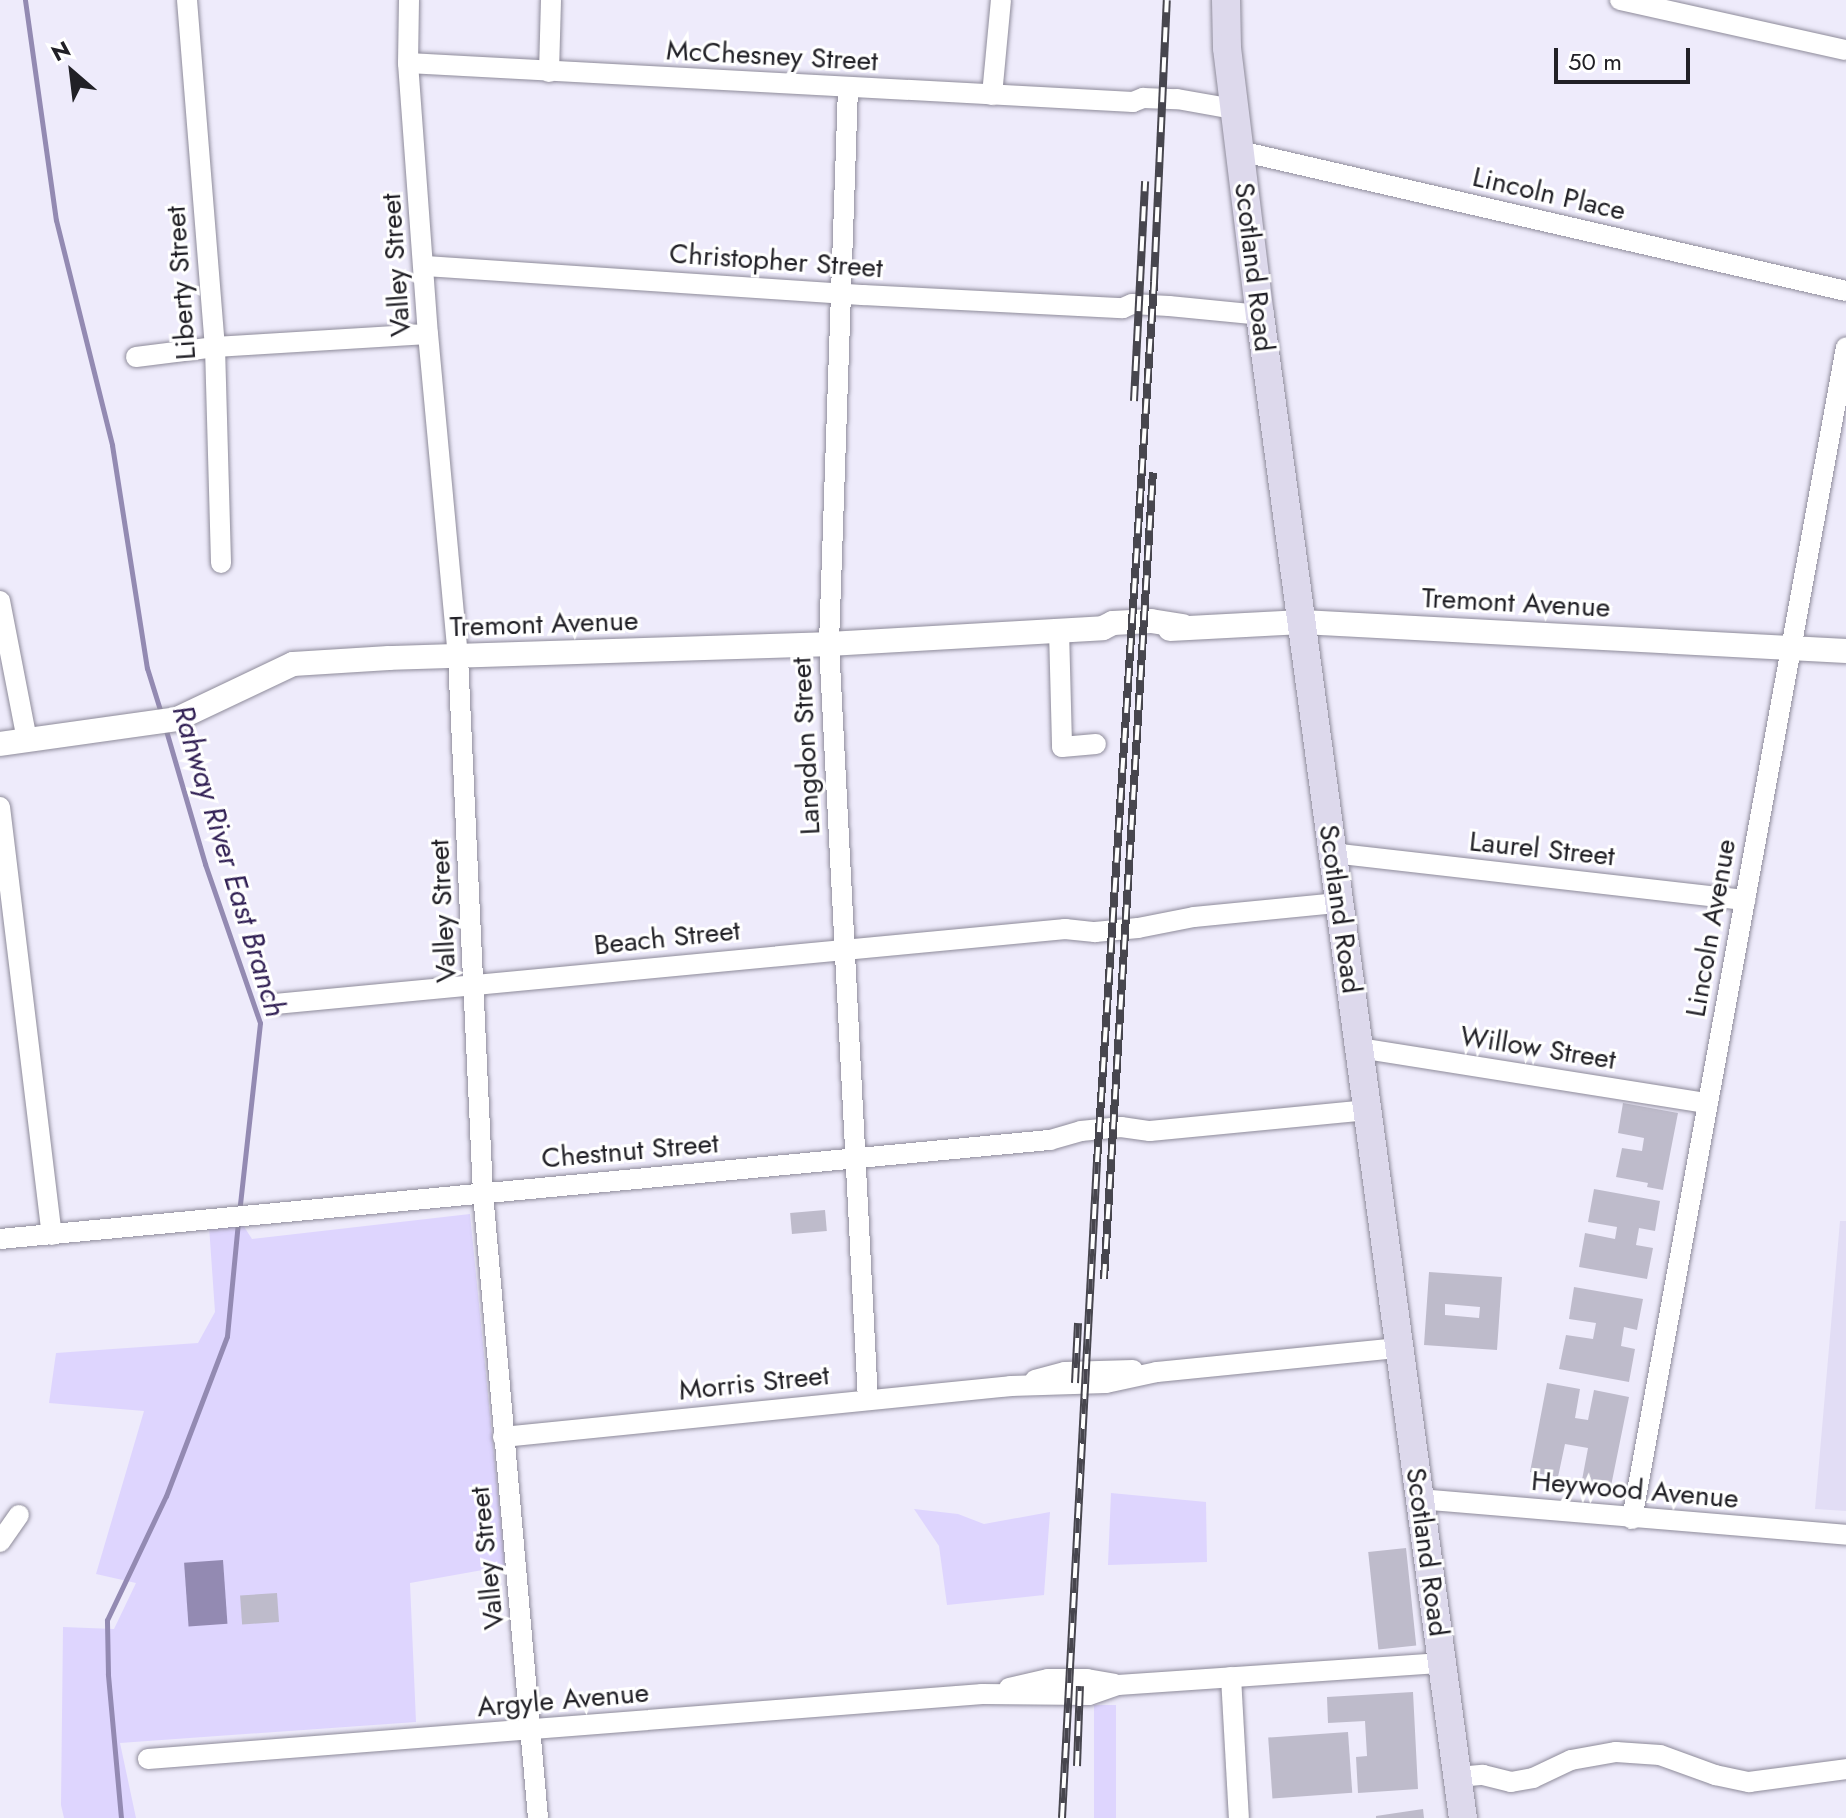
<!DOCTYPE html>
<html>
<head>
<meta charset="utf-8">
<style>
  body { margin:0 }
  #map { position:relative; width:1846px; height:1818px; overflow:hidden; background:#eeebfb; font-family:Jost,sans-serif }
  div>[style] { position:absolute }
  .built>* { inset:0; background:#e2ddf5 }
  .green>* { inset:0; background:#ded5fe; transform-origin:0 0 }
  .water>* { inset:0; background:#938ab2; transform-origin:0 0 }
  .stream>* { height:5px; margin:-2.5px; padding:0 2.5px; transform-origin:2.5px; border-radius:2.5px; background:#938ab2 }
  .building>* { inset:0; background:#bebbcb; transform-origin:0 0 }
  .roads { filter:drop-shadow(0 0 2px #8e8b9a) drop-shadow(0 0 2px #8e8b9a) }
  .minor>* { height:20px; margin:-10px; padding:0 10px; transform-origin:10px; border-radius:10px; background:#fff }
  .tertiary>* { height:24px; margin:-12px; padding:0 12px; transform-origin:12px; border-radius:12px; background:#fff }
  .secondary>* { height:28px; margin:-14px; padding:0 14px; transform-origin:14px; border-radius:14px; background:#ddd9ec }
  .rail>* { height:8px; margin-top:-4px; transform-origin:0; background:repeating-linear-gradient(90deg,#fff 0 15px,#47464e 0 30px); box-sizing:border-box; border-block:2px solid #47464e }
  span { translate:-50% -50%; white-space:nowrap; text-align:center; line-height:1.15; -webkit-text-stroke:6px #fff; paint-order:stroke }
  .street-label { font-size:28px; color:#212026 }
  .water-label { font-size:30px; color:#322155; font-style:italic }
  .north { position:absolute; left:32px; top:32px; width:80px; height:80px; -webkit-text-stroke:6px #fff; paint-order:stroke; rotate:332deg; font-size:22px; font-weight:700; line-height:32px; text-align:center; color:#212026 }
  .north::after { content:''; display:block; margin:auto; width:28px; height:36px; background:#212026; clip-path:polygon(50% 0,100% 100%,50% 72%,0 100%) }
  .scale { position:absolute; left:1554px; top:48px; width:136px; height:36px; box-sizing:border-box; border:4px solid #212026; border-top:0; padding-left:10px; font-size:24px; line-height:28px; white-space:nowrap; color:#212026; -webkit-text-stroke:6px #fff; paint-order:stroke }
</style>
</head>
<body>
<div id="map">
  <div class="built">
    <div style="clip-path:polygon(1840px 1221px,1846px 1221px,1846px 1511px,1815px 1509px)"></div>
  </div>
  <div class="green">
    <div style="clip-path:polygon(470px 1214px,505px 1566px,410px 1583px,416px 1722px,120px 1743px,136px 1818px,64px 1818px,61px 1805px,63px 1627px,114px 1629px,136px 1583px,96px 1574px,144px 1411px,49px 1403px,56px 1353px,198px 1343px,215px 1312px,209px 1226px,243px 1225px,252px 1239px)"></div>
    <div style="clip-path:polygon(1111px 1493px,1206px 1502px,1207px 1562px,1108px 1565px)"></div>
    <div style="clip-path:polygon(914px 1509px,958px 1514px,984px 1524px,1050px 1512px,1044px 1595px,947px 1605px,939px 1546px)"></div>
    <div style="left:1094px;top:1705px;width:22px;height:113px"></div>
  </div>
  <div class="water">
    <div style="left:223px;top:1560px;width:64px;height:39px;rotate:86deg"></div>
  </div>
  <div class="stream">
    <div style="left:25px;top:0;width:222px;rotate:82deg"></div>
    <div style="left:56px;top:220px;width:232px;rotate:76deg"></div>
    <div style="left:112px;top:445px;width:226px;rotate:81.1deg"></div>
    <div style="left:147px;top:668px;width:47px;rotate:72.7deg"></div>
    <div style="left:165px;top:727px;width:143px;rotate:73.7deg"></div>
    <div style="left:205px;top:864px;width:168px;rotate:70.9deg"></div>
    <div style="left:260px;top:1023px;width:190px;rotate:96.3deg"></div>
    <div style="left:121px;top:1818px;width:145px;rotate:-95.2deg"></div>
    <div style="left:108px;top:1674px;width:54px;rotate:-91.1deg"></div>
    <div style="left:107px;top:1620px;width:137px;rotate:-64.6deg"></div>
    <div style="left:166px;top:1496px;width:171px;rotate:-69.1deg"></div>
    <div style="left:227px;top:1336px;width:115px;rotate:-84.5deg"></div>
  </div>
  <div class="building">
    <div style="clip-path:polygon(1623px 1103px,1678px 1113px,1663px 1190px,1647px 1187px,1648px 1183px,1616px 1177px,1622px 1148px,1642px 1151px,1644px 1138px,1618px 1133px)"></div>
    <div style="clip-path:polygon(1594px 1189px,1660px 1201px,1655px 1231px,1639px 1228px,1636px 1245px,1653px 1248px,1647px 1279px,1579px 1267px,1585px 1233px,1615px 1239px,1617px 1227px,1588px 1222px)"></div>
    <div style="left:825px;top:1210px;width:21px;height:35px;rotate:85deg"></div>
    <div style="clip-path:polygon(evenodd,1429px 1272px,1502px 1277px,1497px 1350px,1424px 1345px,1429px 1272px,1445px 1304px,1480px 1307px,1479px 1318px,1445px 1315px,1445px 1304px)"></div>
    <div style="clip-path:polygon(1574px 1287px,1643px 1299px,1637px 1330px,1624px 1327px,1621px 1346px,1635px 1349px,1629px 1382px,1559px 1369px,1566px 1335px,1593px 1339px,1596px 1323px,1569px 1319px)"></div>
    <div style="clip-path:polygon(1547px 1383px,1580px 1389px,1575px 1418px,1588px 1420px,1594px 1390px,1629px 1397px,1611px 1486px,1582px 1480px,1588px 1448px,1565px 1444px,1558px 1477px,1530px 1472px)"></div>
    <div style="left:1406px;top:1548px;width:98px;height:38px;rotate:84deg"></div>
    <div style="left:277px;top:1593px;width:29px;height:37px;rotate:86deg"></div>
    <div style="clip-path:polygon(1413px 1692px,1418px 1789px,1358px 1793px,1356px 1757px,1367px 1756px,1365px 1721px,1328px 1723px,1327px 1697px)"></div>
    <div style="left:1348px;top:1732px;width:61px;height:80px;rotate:86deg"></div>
    <div style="clip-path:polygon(1423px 1809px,1424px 1818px,1376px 1818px,1376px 1816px)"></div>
  </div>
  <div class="roads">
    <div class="minor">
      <div style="left:187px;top:0;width:348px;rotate:85.4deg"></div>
      <div style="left:215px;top:347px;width:216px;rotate:88.4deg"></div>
      <div style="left:409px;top:0;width:63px;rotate:90.9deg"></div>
      <div style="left:408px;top:63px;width:272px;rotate:85.8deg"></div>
      <div style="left:428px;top:334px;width:324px;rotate:84.7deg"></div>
      <div style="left:458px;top:657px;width:537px;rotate:87.33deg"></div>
      <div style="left:483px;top:1193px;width:627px;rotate:84.97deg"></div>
      <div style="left:1620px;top:0;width:231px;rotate:12.5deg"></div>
      <div style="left:408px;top:63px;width:726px;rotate:3.08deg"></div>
      <div style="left:1133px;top:102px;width:11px;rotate:-22deg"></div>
      <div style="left:1143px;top:98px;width:34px;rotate:2deg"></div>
      <div style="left:1177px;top:99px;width:58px;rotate:10deg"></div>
      <div style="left:549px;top:72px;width:72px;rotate:-88.4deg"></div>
      <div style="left:848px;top:88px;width:556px;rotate:91.96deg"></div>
      <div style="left:829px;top:644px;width:757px;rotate:87.05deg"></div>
      <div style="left:992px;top:95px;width:95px;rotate:-84.6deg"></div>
      <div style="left:1240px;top:151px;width:622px;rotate:13.01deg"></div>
      <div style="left:424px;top:266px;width:440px;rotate:3.8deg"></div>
      <div style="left:863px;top:295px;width:260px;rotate:2.9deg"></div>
      <div style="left:1123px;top:308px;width:10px;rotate:-24deg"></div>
      <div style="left:1132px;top:304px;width:37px;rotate:3deg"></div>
      <div style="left:1169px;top:306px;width:91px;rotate:5.6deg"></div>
      <div style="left:136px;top:357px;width:80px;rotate:-7.2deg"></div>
      <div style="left:215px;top:347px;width:213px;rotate:-3.5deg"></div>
      <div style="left:0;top:601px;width:142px;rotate:79deg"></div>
      <div style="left:1059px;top:630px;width:117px;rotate:88.5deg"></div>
      <div style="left:1062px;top:747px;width:34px;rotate:-5deg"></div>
      <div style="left:0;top:807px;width:431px;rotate:83.1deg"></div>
      <div style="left:1332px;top:853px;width:416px;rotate:6.5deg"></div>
      <div style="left:275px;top:1004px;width:794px;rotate:-5.42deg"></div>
      <div style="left:1065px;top:929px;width:30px;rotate:6deg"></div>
      <div style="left:1095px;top:932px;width:43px;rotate:-5.3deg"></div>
      <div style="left:1138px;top:928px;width:57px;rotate:-11.1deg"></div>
      <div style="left:1194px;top:917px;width:145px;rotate:-5.6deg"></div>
      <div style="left:1359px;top:1048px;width:353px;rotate:9deg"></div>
      <div style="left:0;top:1239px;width:1055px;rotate:-5.39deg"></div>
      <div style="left:1050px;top:1140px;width:32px;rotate:-16deg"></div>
      <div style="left:1081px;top:1131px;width:40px;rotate:-5.7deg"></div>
      <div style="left:1121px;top:1127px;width:29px;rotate:8deg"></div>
      <div style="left:1150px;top:1131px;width:219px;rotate:-5.5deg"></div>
      <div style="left:1035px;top:1380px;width:31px;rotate:-15deg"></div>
      <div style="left:1065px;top:1372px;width:68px;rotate:-1.7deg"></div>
      <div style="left:503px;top:1437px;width:511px;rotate:-5.73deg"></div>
      <div style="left:1011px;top:1386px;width:95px;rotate:-1.8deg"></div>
      <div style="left:1106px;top:1383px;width:52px;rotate:-12.2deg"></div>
      <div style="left:1157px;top:1372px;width:243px;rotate:-5.7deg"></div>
      <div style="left:1420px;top:1499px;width:428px;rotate:4.8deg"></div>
      <div style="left:1632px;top:1519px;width:1191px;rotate:-79.65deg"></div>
      <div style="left:0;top:1542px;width:33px;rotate:-55deg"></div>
      <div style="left:1231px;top:1677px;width:141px;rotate:86.8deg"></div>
      <div style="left:1009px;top:1688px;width:40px;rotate:-13deg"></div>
      <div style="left:1048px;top:1679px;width:39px"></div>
      <div style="left:1087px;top:1679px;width:28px;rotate:10deg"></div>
      <div style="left:148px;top:1759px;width:837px;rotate:-4.46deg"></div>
      <div style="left:982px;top:1694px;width:107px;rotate:0.5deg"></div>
      <div style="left:1089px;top:1695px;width:31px;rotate:-19deg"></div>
      <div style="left:1118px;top:1685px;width:325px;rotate:-3.9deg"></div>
      <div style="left:1458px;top:1777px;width:25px;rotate:-5deg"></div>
      <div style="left:1483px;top:1775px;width:29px;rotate:14deg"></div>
      <div style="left:1511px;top:1782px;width:22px;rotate:-10deg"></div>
      <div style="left:1533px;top:1778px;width:42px;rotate:-25.3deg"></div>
      <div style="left:1571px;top:1760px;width:46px;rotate:-10.1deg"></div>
      <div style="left:1616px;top:1752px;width:44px;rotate:3.9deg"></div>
      <div style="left:1660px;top:1755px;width:59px;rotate:20deg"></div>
      <div style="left:1715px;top:1775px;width:35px;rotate:12deg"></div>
      <div style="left:1749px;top:1782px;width:98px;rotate:-7.6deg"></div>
    </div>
    <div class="tertiary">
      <div style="left:1170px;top:629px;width:132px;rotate:-3deg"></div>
      <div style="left:1302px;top:622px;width:545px;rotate:3.05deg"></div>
      <div style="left:0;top:744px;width:179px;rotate:-8deg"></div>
      <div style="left:177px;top:719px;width:128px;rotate:-25.4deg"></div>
      <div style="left:293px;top:664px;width:96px;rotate:-3.6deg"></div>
      <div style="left:389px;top:658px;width:440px;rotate:-1.8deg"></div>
      <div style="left:829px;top:644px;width:274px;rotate:-3.3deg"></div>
      <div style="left:1103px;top:628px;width:11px;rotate:-27deg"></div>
      <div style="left:1113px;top:623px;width:38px;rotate:-3deg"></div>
      <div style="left:1151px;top:621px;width:32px;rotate:9deg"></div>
    </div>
    <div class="secondary">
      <div style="left:1226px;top:0;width:48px;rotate:88.8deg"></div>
      <div style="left:1227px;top:48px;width:269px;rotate:83deg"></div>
      <div style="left:1260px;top:315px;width:1517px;rotate:82.31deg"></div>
    </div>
  </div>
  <div class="rail">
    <div style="left:1134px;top:401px;width:220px;rotate:-87.1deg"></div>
    <div style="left:1104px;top:1279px;width:808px;rotate:-86.53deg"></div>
    <div style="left:1075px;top:1383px;width:60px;rotate:-87.1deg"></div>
    <div style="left:1077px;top:1766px;width:80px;rotate:-87.9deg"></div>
    <div style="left:1062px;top:1818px;width:657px;rotate:-86.95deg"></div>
    <div style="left:1097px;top:1162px;width:882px;rotate:-86.29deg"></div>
    <div style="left:1154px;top:282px;width:282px;rotate:-87.4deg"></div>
  </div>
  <div class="street-label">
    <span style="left:772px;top:56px;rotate:3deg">McChesney Street</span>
    <span style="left:1549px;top:194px;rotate:13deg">Lincoln Place</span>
    <span style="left:776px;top:261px;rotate:4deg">Christopher Street</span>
    <span style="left:396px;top:265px;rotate:-94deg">Valley Street</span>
    <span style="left:1254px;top:267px;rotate:83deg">Scotland Road</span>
    <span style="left:181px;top:283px;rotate:-94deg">Liberty Street</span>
    <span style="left:1516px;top:603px;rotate:3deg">Tremont Avenue</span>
    <span style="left:544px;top:624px;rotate:-2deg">Tremont Avenue</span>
    <span style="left:806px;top:746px;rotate:-93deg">Langdon Street</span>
    <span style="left:1542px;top:849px;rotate:6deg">Laurel Street</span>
    <span style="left:1340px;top:909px;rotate:82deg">Scotland Road</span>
    <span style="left:443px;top:911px;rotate:-93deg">Valley Street</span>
    <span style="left:1711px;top:928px;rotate:-80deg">Lincoln Avenue</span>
    <span style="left:667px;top:938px;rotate:-6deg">Beach Street</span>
    <span style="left:1538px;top:1048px;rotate:9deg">Willow Street</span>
    <span style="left:630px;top:1151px;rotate:-5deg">Chestnut Street</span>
    <span style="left:754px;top:1383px;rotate:-6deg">Morris Street</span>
    <span style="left:1635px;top:1490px;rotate:5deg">Heywood Avenue</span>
    <span style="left:1427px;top:1552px;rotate:82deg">Scotland Road</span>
    <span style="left:487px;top:1558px;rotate:-96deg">Valley Street</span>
    <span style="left:563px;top:1700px;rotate:-5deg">Argyle Avenue</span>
  </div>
  <div class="water-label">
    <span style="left:229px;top:861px;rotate:73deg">Rahway River East Branch</span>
  </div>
  <div class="north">N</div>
  <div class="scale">50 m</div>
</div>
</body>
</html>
